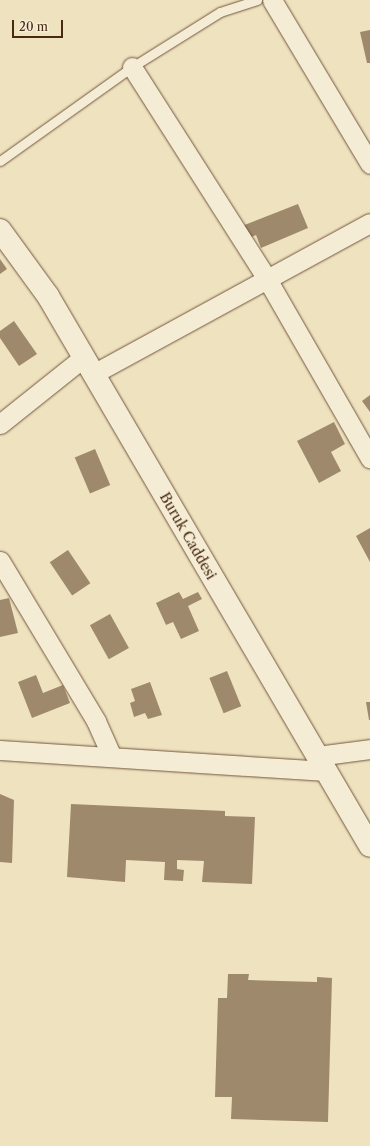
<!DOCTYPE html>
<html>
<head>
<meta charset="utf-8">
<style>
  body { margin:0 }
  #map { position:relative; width:370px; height:1146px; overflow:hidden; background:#efe2bf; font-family:"Libre Caslon Text",serif }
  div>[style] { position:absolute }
  .building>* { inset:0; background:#9f896c; transform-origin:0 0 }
  .roads { filter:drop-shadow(0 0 1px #72573d) drop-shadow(0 0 1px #72573d) }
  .service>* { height:9px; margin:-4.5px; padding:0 4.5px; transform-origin:4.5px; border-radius:4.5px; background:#f5ecd5 }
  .minor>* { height:19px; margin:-9.5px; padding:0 9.5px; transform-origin:9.5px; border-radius:9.5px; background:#f5ecd5 }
  .secondary>* { height:22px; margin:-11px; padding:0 11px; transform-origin:11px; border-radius:11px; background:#f5ecd5 }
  span { translate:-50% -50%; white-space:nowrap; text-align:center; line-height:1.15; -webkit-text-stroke:3.5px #f5ecd5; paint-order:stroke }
  .street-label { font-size:14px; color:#482912 }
  .scale { position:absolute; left:12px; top:20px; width:51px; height:18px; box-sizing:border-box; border:2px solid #482912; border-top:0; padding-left:5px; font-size:12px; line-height:14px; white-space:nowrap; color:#482912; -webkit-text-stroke:3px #f5ecd5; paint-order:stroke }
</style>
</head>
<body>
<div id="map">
  <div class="building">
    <div style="clip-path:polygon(370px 30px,370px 63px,367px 63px,360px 32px)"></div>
    <div style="clip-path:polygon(298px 204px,308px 228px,261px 248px,256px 235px,247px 239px,242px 226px)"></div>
    <div style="clip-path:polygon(0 259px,7px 269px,0 274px)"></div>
    <div style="clip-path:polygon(14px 321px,37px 354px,19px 366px,0 338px,0 331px)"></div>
    <div style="clip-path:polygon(370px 395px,370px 412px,362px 401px)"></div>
    <div style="clip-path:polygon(334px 422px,345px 444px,331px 452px,341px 471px,319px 483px,297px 441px)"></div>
    <div style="left:95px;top:449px;width:39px;height:22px;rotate:67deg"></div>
    <div style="clip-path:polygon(370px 528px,370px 562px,356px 536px)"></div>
    <div style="left:68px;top:550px;width:40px;height:22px;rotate:56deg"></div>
    <div style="clip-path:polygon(179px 592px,183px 599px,198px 592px,202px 599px,188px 606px,199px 631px,181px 639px,173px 622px,166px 625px,156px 603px)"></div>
    <div style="clip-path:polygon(9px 598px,18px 633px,0 637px,0 600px)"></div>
    <div style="left:110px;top:614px;width:39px;height:23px;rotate:61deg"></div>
    <div style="left:227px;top:671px;width:38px;height:19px;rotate:68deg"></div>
    <div style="clip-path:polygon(36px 675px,43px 693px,63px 685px,70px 703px,32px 718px,18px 682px)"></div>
    <div style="clip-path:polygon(150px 682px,162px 715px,148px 719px,145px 713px,134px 717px,130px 703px,135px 701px,131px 689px)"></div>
    <div style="clip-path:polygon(366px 702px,370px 702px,370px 720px,369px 720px)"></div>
    <div style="clip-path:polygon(0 794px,14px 800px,12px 863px,0 862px)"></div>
    <div style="clip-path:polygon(71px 804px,225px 811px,225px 816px,255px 817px,252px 884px,202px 882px,204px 861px,177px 860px,177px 869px,184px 870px,183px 881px,164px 880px,165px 862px,126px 860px,125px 882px,67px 877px)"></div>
    <div style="clip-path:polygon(228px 974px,249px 974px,248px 980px,317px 982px,317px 977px,332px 978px,328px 1122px,231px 1119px,232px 1097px,215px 1097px,218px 998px,227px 998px)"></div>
  </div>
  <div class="roads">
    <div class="service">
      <div style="left:0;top:161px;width:162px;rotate:-35.5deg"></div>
      <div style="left:132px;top:67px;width:104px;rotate:-32deg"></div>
      <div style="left:220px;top:12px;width:39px;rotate:-18deg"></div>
    </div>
    <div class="minor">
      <div style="left:272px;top:0;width:191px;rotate:59.1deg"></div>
      <div style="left:132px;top:67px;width:251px;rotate:57.5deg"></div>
      <div style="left:267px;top:279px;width:207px;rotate:60.1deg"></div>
      <div style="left:93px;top:374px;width:315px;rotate:-28.6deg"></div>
      <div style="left:0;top:424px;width:107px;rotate:-38.6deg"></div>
      <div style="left:0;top:561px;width:187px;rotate:59deg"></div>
      <div style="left:96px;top:721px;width:39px;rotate:66deg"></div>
      <div style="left:0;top:750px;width:327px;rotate:3.7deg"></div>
      <div style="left:317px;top:756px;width:53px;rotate:-7.5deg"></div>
    </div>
    <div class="secondary">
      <div style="left:0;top:230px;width:82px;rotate:54deg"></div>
      <div style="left:48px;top:296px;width:637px;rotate:59.65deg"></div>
    </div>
  </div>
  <div class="street-label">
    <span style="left:188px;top:536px;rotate:60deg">Buruk Caddesi</span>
  </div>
  <div class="scale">20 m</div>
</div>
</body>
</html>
